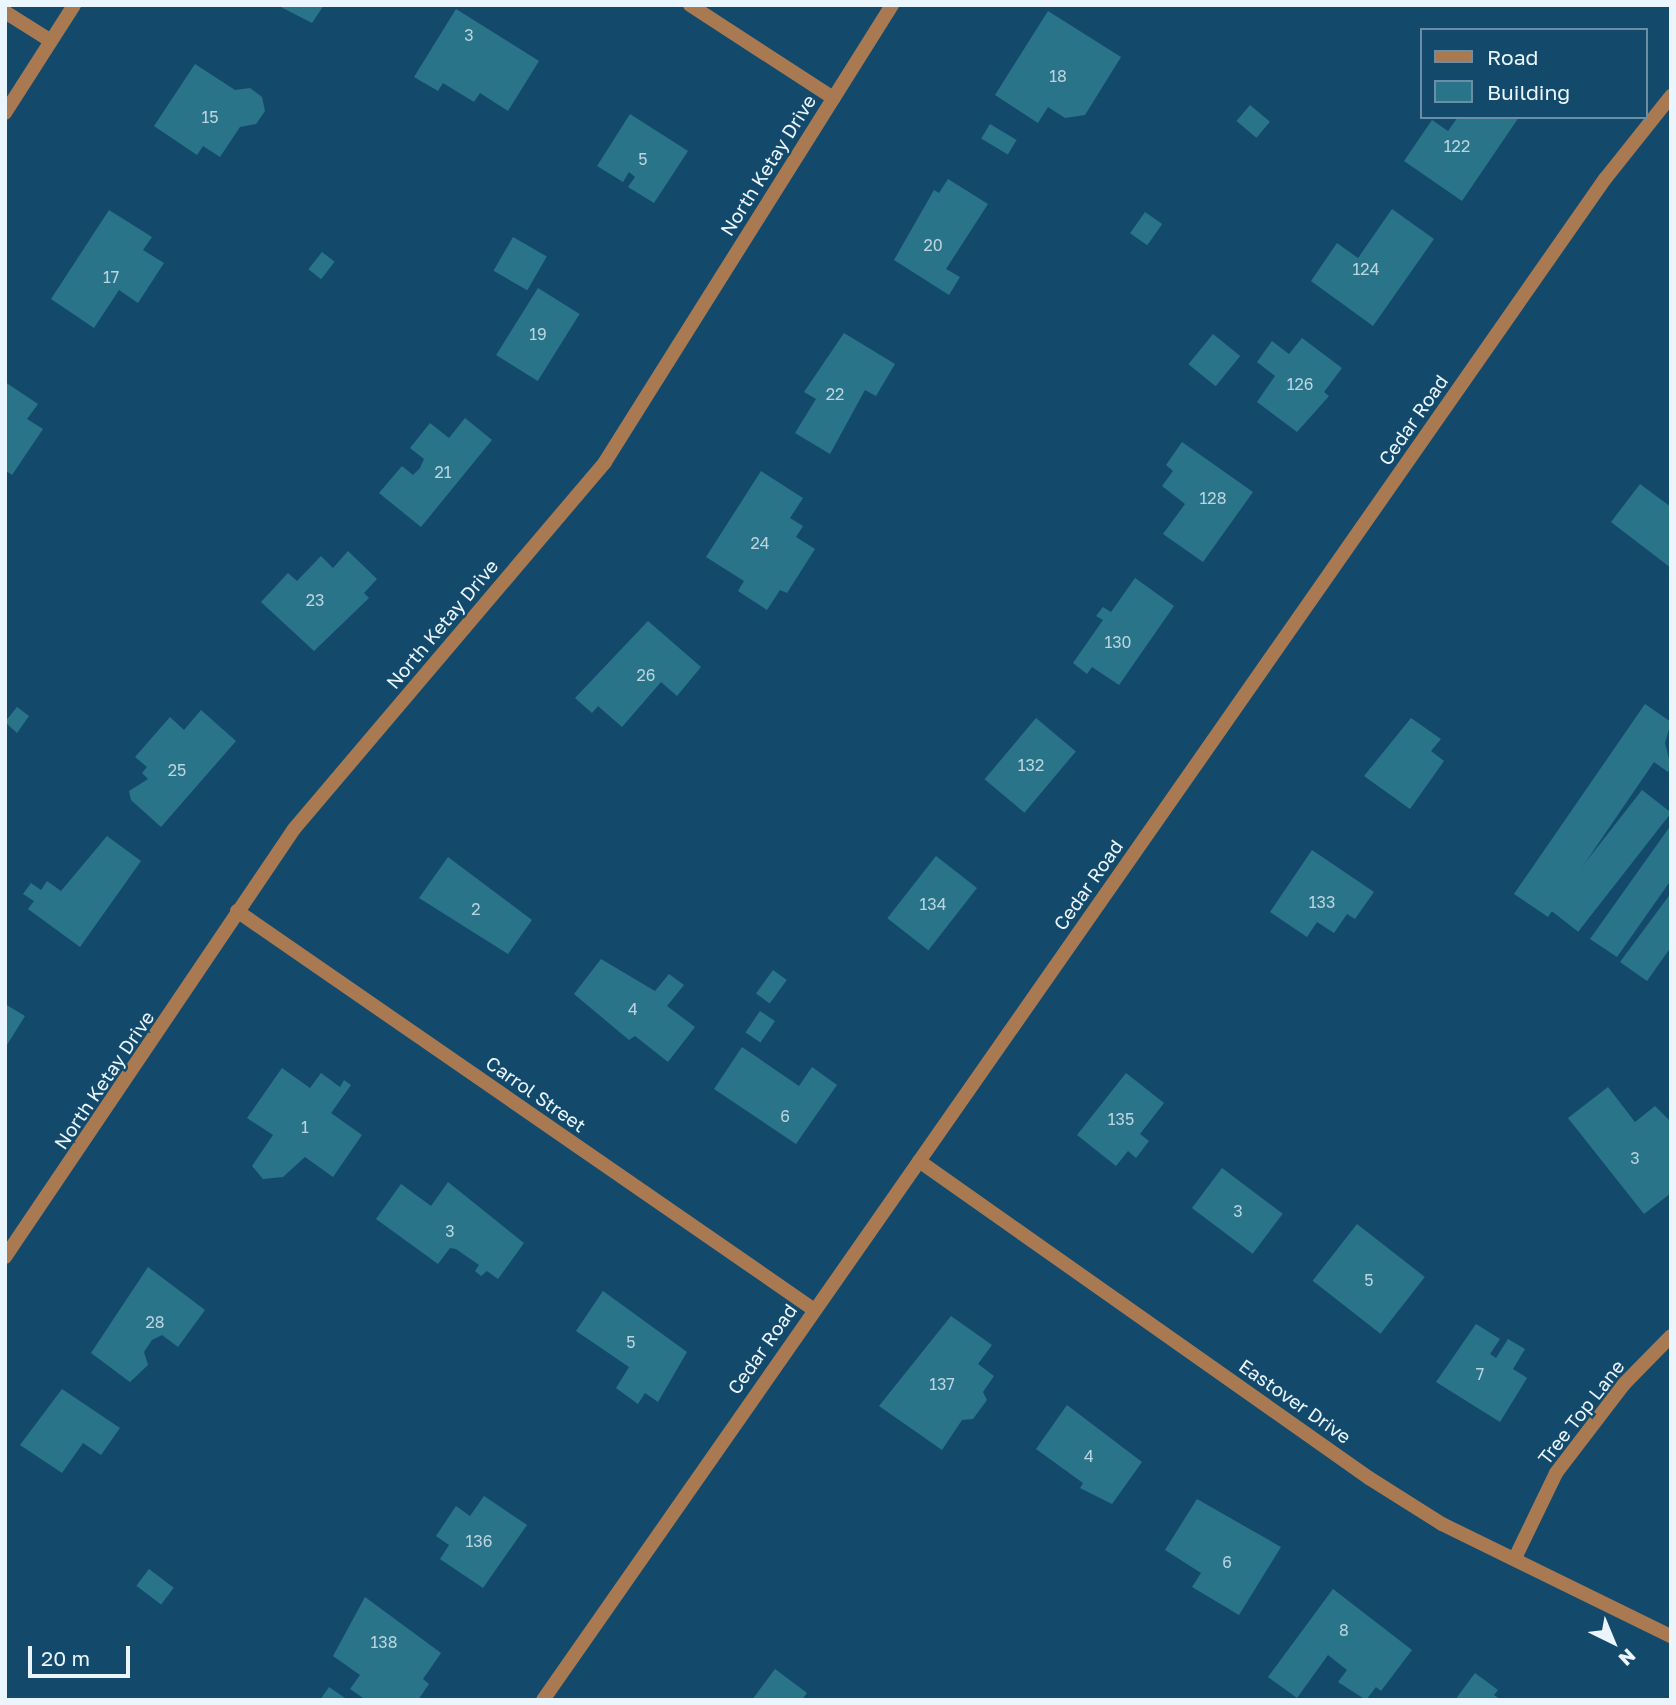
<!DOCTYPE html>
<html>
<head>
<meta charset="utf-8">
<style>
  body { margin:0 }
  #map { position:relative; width:1676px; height:1705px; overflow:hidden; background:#134a6c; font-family:"Golos Text",sans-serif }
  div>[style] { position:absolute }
  .building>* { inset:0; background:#2a748a; transform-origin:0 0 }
  .minor>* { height:14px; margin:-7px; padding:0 7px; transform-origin:7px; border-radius:7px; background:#a97a52 }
  .tertiary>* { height:14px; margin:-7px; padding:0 7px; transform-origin:7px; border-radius:7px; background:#a97a52 }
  span { translate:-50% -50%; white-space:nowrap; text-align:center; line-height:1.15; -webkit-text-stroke:5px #134a6c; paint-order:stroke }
  .number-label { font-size:16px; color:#bad5e0 }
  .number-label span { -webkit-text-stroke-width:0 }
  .street-label { font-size:19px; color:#eaf5fd }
  .frame { position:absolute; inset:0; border:7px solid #eaf5fd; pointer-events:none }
  .legend { position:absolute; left:1420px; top:28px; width:228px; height:91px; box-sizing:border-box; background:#134a6c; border:2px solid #698ea6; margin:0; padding:9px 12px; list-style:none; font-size:21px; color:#eaf5fd }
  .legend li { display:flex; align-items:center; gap:14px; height:35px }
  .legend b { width:35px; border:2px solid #698ea6 }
  .north { position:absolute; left:1578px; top:1607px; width:70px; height:70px; -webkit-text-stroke:5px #134a6c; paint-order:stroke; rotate:137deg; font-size:19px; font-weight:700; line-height:28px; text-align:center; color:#eaf5fd }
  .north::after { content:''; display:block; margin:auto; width:24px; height:32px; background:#eaf5fd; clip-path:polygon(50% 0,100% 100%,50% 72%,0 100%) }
  .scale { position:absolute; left:28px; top:1646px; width:102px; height:32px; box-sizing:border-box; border:4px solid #eaf5fd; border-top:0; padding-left:9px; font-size:21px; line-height:24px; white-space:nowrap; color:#eaf5fd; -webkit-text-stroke:5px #134a6c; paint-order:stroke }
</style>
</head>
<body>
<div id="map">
  <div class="building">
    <div style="clip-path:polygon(277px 5px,324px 5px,312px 23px)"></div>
    <div style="clip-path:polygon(456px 9px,539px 61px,508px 111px,480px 93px,474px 102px,443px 83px,438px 91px,414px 77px)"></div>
    <div style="clip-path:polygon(1048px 11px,1121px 57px,1085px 115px,1065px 118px,1048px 107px,1038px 123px,995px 95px)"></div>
    <div style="clip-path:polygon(195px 64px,235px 90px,250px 88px,262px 97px,265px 111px,256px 124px,240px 127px,220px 157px,203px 146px,197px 155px,154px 126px)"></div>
    <div style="left:1250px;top:105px;width:26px;height:21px;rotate:40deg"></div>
    <div style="clip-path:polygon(630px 114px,688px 151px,654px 203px,628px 187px,635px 177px,629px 172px,623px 182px,597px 166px)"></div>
    <div style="clip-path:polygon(1458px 117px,1519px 117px,1462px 201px,1404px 161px,1432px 120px,1448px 131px)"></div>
    <div style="left:990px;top:124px;width:31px;height:17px;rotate:31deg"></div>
    <div style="clip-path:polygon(948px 179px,988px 204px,946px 269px,960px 277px,949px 295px,894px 260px,934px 190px,939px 193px)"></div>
    <div style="clip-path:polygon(1392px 209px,1434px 239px,1373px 326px,1311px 281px,1337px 243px,1358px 258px)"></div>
    <div style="clip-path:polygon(109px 210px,152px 237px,143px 250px,164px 263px,138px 303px,119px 290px,94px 328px,51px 299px)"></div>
    <div style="left:1145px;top:212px;width:21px;height:26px;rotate:35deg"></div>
    <div style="left:513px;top:237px;width:39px;height:39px;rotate:30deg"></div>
    <div style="left:322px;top:252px;width:16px;height:22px;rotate:38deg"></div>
    <div style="left:538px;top:288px;width:49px;height:79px;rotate:32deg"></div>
    <div style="clip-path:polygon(844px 333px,895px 364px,876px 396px,865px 390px,830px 454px,795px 433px,816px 399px,804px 392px)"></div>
    <div style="left:1213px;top:334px;width:35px;height:39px;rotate:39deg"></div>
    <div style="clip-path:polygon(1302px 338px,1342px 368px,1324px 392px,1329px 396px,1297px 432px,1257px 402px,1275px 376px,1257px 362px,1272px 341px,1289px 354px)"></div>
    <div style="clip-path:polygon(5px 382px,38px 404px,27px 419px,43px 429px,12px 475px,5px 470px)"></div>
    <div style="clip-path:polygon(465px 418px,492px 440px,421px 527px,379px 493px,402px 466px,413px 475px,420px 468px,424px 459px,410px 448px,430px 423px,449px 438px)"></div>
    <div style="clip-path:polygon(1182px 442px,1253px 492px,1203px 562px,1163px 534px,1185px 504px,1162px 486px,1173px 471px,1166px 465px)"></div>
    <div style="clip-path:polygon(761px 471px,803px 498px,790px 518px,803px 526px,796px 537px,815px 549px,787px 593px,780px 590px,767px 610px,738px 591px,744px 581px,706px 557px)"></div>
    <div style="clip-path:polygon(1640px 484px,1671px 507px,1671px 568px,1611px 522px)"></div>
    <div style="clip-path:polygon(348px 551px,377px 579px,364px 593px,369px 598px,314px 651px,261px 602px,288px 573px,297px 581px,321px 556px,333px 568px)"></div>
    <div style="clip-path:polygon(1135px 578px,1174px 606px,1119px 685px,1092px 667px,1087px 674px,1073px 663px,1103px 620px,1096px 616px,1103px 607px,1111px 612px)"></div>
    <div style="clip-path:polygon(648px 621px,701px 667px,677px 696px,661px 682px,622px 727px,598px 706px,592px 713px,575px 698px)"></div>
    <div style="clip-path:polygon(1645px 704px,1671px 722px,1665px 743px,1671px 767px,1668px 772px,1654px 762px,1548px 917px,1514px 894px)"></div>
    <div style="clip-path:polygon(17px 707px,29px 716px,17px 733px,5px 722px)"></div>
    <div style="clip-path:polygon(201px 710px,236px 741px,161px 827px,131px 800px,129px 791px,148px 779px,142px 773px,147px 767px,135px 757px,170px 717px,184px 730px)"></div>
    <div style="left:1036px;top:718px;width:52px;height:80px;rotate:40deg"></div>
    <div style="clip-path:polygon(1411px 718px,1441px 739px,1431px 751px,1444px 761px,1410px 809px,1364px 776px)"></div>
    <div style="left:1642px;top:790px;width:37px;height:151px;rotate:38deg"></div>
    <div style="clip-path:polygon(1671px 825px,1671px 880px,1617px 957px,1590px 939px)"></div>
    <div style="clip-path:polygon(107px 836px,141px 861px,80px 947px,28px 909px,34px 901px,23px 894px,31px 883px,41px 890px,47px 881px,61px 891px)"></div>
    <div style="clip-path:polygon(1312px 850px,1374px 892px,1355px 919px,1347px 914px,1334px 933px,1317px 922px,1307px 937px,1270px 912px)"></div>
    <div style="left:936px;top:856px;width:52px;height:79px;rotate:38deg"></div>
    <div style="clip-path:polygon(448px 857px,532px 920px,508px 954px,419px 898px)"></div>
    <div style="clip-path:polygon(1671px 893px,1671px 947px,1647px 981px,1620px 962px)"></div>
    <div style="clip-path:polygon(601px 959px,655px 991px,669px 974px,684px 985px,667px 1006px,695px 1027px,668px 1062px,635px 1036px,629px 1040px,574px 994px)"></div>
    <div style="left:773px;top:970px;width:17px;height:29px;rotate:36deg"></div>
    <div style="clip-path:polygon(5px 1004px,25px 1016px,5px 1048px)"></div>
    <div style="left:760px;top:1011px;width:18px;height:26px;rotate:34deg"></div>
    <div style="clip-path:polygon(742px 1047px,799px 1086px,812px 1067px,837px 1085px,796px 1144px,714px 1089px)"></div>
    <div style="clip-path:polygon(282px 1068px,310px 1088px,321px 1073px,340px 1087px,344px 1080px,351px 1085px,331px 1113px,362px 1135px,333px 1177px,305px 1157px,283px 1177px,263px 1179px,252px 1166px,273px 1135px,247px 1118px)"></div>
    <div style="clip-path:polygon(1126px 1073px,1164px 1103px,1140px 1134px,1149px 1141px,1136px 1158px,1128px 1151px,1116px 1166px,1077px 1135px)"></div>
    <div style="clip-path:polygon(1608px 1087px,1635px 1122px,1655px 1106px,1671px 1122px,1671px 1193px,1644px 1214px,1568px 1118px)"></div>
    <div style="left:1222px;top:1168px;width:76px;height:50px;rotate:37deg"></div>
    <div style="clip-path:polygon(448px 1182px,524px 1243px,498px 1279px,487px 1271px,481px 1276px,475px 1271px,479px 1265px,456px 1249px,450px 1248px,438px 1264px,376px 1219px,401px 1184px,431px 1206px)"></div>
    <div style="left:1357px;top:1224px;width:86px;height:72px;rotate:38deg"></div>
    <div style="clip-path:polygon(148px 1267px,205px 1310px,178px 1347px,162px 1335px,152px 1340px,144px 1352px,148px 1365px,130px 1382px,91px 1353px)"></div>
    <div style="clip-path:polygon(603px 1291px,687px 1352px,658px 1402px,645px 1393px,638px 1404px,616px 1388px,629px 1367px,576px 1331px)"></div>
    <div style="clip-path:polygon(951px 1316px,992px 1345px,978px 1364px,994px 1376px,983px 1392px,987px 1400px,973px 1419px,962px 1420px,942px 1450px,879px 1406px)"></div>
    <div style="clip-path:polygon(1476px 1324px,1500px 1339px,1490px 1354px,1496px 1358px,1508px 1339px,1525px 1349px,1513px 1369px,1527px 1378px,1500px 1422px,1436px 1382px)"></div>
    <div style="clip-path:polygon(62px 1389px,120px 1428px,101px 1455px,83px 1443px,62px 1473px,20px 1445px)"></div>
    <div style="clip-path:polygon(1067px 1405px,1142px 1462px,1112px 1504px,1080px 1488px,1083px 1483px,1036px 1449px)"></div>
    <div style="clip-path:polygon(484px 1496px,527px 1525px,483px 1588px,440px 1559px,449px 1545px,436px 1536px,456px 1506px,470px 1516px)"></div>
    <div style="clip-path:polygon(1197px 1499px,1281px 1547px,1239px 1615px,1192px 1587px,1201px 1573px,1165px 1550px)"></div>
    <div style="left:149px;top:1569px;width:31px;height:21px;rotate:37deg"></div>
    <div style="clip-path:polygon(1333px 1589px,1412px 1650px,1381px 1691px,1376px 1687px,1366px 1700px,1338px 1682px,1347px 1670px,1328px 1655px,1297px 1698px,1268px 1677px)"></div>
    <div style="clip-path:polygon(365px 1597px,441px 1653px,423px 1679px,429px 1684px,418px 1700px,366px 1700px,350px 1689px,360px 1675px,333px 1656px)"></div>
    <div style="clip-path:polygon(775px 1669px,807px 1693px,802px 1700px,752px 1700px)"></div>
    <div style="clip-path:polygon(1475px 1673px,1498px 1690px,1494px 1695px,1501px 1700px,1455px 1700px)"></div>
    <div style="clip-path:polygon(329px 1687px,345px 1698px,344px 1700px,320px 1700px)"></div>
  </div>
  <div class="minor">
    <div style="left:690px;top:5px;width:171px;rotate:33deg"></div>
    <div style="left:5px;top:12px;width:54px;rotate:32.2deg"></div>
    <div style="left:5px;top:113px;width:128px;rotate:-57.4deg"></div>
    <div style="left:237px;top:911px;width:700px;rotate:34.64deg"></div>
    <div style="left:919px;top:1161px;width:550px;rotate:35.16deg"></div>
    <div style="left:1369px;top:1478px;width:86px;rotate:32.2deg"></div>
    <div style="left:1442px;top:1524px;width:255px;rotate:26.1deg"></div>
    <div style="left:5px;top:1257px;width:516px;rotate:-55.97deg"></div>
    <div style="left:294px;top:829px;width:481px;rotate:-49.7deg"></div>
    <div style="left:605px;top:462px;width:540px;rotate:-57.87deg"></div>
    <div style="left:1515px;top:1558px;width:94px;rotate:-64.2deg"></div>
    <div style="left:1556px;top:1473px;width:112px;rotate:-52.6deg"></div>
    <div style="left:1624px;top:1384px;width:67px;rotate:-45.6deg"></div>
  </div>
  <div class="tertiary">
    <div style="left:543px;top:1700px;width:1855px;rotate:-55.08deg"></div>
    <div style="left:1605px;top:179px;width:106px;rotate:-51.5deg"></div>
  </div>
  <div class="number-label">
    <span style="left:469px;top:35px">3</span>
    <span style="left:1058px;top:76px">18</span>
    <span style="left:210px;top:117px">15</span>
    <span style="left:1457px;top:146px">122</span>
    <span style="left:643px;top:159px">5</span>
    <span style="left:933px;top:245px">20</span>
    <span style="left:1366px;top:269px">124</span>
    <span style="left:111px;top:277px">17</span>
    <span style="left:538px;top:334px">19</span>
    <span style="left:1300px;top:384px">126</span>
    <span style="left:835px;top:394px">22</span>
    <span style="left:443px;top:472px">21</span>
    <span style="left:1213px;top:498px">128</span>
    <span style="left:760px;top:543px">24</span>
    <span style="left:315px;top:600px">23</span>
    <span style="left:1118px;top:642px">130</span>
    <span style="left:646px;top:675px">26</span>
    <span style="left:1031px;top:765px">132</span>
    <span style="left:177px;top:770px">25</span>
    <span style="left:1322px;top:902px">133</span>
    <span style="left:933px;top:904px">134</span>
    <span style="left:476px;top:909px">2</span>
    <span style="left:633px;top:1009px">4</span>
    <span style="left:785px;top:1116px">6</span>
    <span style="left:1121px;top:1119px">135</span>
    <span style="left:305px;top:1127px">1</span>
    <span style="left:1635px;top:1158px">3</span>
    <span style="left:1238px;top:1211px">3</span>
    <span style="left:450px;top:1231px">3</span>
    <span style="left:1369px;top:1280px">5</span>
    <span style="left:155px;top:1322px">28</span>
    <span style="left:631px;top:1342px">5</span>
    <span style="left:1480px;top:1374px">7</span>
    <span style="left:942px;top:1384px">137</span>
    <span style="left:1089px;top:1456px">4</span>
    <span style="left:479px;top:1541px">136</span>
    <span style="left:1227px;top:1562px">6</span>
    <span style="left:1344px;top:1630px">8</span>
    <span style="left:384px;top:1642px">138</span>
  </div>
  <div class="street-label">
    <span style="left:768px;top:165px;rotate:-58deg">North Ketay Drive</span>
    <span style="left:1413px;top:420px;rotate:-55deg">Cedar Road</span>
    <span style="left:442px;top:624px;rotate:-50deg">North Ketay Drive</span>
    <span style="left:1088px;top:885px;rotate:-55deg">Cedar Road</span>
    <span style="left:104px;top:1080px;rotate:-56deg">North Ketay Drive</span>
    <span style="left:536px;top:1094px;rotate:35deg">Carrol Street</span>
    <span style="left:762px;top:1349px;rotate:-55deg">Cedar Road</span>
    <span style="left:1295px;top:1401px;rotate:35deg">Eastover Drive</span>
    <span style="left:1581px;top:1412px;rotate:-52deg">Tree Top Lane</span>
  </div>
  <div class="frame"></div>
  <ul class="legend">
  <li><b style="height:9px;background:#a97a52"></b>Road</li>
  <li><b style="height:19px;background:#2a748a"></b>Building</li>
  </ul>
  <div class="north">N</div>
  <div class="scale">20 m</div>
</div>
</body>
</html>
